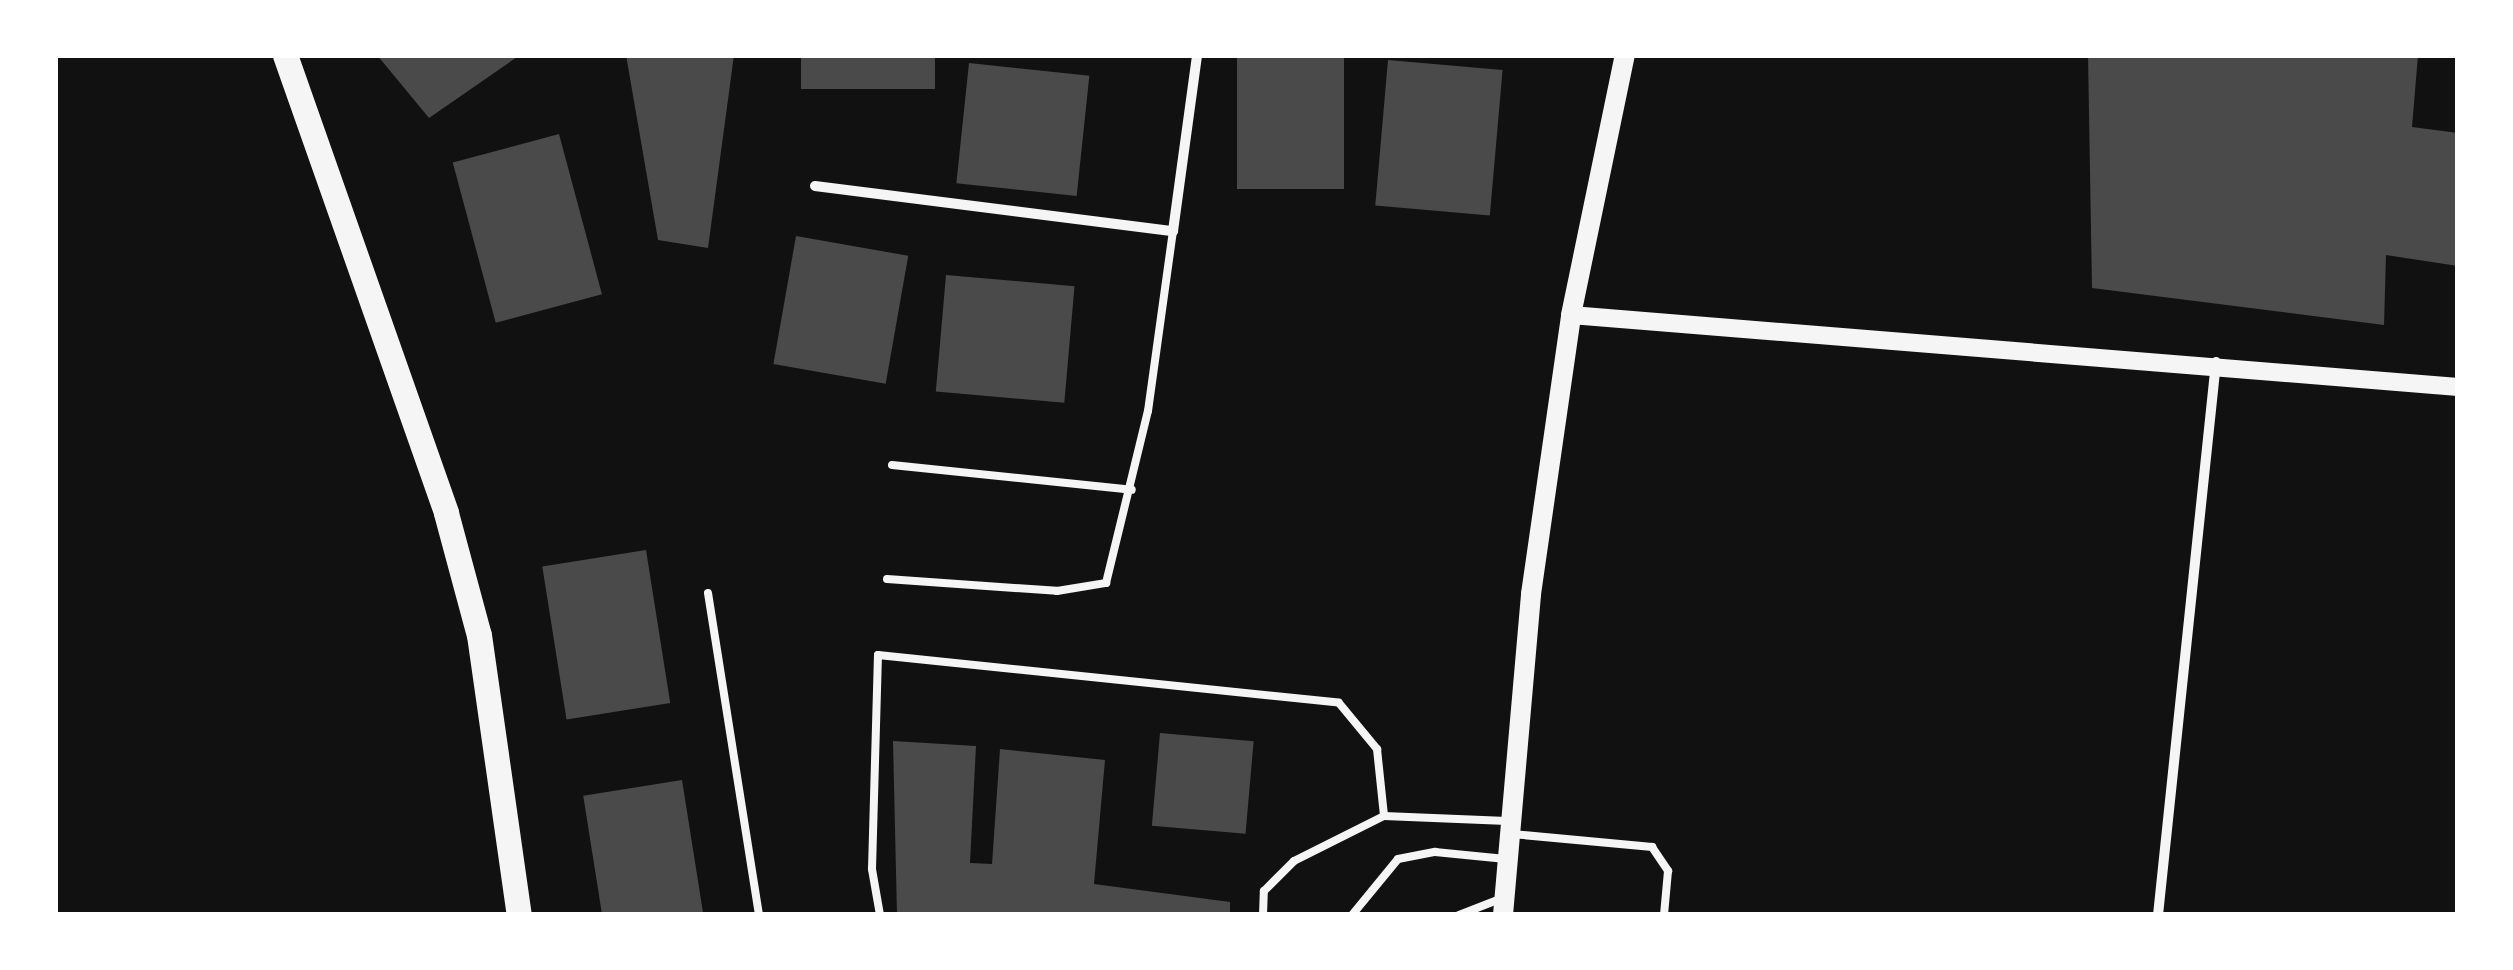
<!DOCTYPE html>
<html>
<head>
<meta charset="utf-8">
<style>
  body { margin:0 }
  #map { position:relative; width:2513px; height:970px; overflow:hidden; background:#111; font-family:"Alegreya Sans",sans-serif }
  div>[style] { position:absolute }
  .building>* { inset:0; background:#4a4a4a; transform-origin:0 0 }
  .service>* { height:8px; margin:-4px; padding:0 4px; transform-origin:4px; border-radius:4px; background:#f5f5f5 }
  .minor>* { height:10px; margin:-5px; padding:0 5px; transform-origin:5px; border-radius:5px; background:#f5f5f5 }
  .tertiary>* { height:18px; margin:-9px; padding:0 9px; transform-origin:9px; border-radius:9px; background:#f5f5f5 }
  .secondary>* { height:20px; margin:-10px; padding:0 10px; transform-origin:10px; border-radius:10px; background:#f5f5f5 }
  .primary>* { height:25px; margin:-12.5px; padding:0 12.5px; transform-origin:12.5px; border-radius:12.5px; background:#f5f5f5 }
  span { translate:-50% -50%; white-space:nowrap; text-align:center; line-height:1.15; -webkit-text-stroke:10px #fff; paint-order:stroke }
  .frame { position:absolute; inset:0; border:58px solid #fff; pointer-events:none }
</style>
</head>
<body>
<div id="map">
  <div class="building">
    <div style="clip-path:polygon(377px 55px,520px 55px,429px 118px)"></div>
    <div style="clip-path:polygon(626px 55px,734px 55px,708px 248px,658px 240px)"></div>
    <div style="left:801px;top:55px;width:134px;height:34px"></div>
    <div style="left:1237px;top:55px;width:107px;height:134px"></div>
    <div style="clip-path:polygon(2088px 55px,2418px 55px,2412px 127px,2458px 133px,2458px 266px,2386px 255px,2384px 325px,2092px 288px)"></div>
    <div style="left:1388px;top:60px;width:115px;height:146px;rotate:5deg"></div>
    <div style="left:969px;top:63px;width:121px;height:121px;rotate:6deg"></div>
    <div style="left:559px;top:134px;width:166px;height:110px;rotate:75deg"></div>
    <div style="left:796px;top:236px;width:114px;height:130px;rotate:10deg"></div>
    <div style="left:946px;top:275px;width:129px;height:117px;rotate:5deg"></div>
    <div style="left:646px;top:550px;width:155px;height:105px;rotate:81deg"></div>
    <div style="left:1160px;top:733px;width:94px;height:93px;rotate:5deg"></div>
    <div style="clip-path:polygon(893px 741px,976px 746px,970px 863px,992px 864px,1000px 749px,1105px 760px,1094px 884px,1230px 902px,1230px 915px,897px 915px)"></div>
    <div style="left:682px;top:780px;width:137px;height:100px;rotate:81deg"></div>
  </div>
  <div class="service">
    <div style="left:892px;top:465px;width:241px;rotate:5.9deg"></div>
    <div style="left:887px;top:579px;width:170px;rotate:4deg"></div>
    <div style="left:1057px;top:591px;width:50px;rotate:-9.3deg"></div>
    <div style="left:1106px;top:583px;width:177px;rotate:-76.3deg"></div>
    <div style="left:1148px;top:411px;width:182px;rotate:-82.1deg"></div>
    <div style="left:708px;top:593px;width:326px;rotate:81deg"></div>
    <div style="left:1512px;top:834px;width:141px;rotate:5.3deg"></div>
    <div style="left:1652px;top:847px;width:29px;rotate:56deg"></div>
    <div style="left:1668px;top:871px;width:44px;rotate:95.2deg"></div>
    <div style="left:880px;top:915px;width:47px;rotate:-99.9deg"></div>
    <div style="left:872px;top:869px;width:214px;rotate:-88.4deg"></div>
    <div style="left:878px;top:655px;width:463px;rotate:5.9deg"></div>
    <div style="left:1339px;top:703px;width:60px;rotate:50.4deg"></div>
    <div style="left:1377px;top:749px;width:67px;rotate:84deg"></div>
    <div style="left:1263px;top:915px;width:24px;rotate:-88deg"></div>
    <div style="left:1264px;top:891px;width:42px;rotate:-45deg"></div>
    <div style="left:1294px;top:861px;width:101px;rotate:-26.6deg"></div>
    <div style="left:1384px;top:816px;width:123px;rotate:2.3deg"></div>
    <div style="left:1352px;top:915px;width:72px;rotate:-50.6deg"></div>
    <div style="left:1398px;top:859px;width:38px;rotate:-11deg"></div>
    <div style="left:1435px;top:852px;width:71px;rotate:5.6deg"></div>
    <div style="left:1459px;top:915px;width:44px;rotate:-21.3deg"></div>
  </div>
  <div class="minor">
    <div style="left:815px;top:186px;width:361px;rotate:7.2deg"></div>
    <div style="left:1173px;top:231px;width:178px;rotate:-82.2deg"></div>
    <div style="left:2158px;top:915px;width:556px;rotate:-84.01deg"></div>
  </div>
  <div class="tertiary">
    <div style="left:1571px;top:315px;width:890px;rotate:4.64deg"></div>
  </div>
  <div class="secondary">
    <div style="left:1503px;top:915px;width:322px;rotate:-85deg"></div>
    <div style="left:1531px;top:594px;width:282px;rotate:-81.8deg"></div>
    <div style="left:1571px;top:315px;width:266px;rotate:-78.3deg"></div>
  </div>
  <div class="primary">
    <div style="left:285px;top:55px;width:485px;rotate:70.6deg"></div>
    <div style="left:446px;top:513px;width:126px;rotate:74.9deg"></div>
    <div style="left:479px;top:635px;width:283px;rotate:81.9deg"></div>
  </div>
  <div class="frame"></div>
</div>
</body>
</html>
